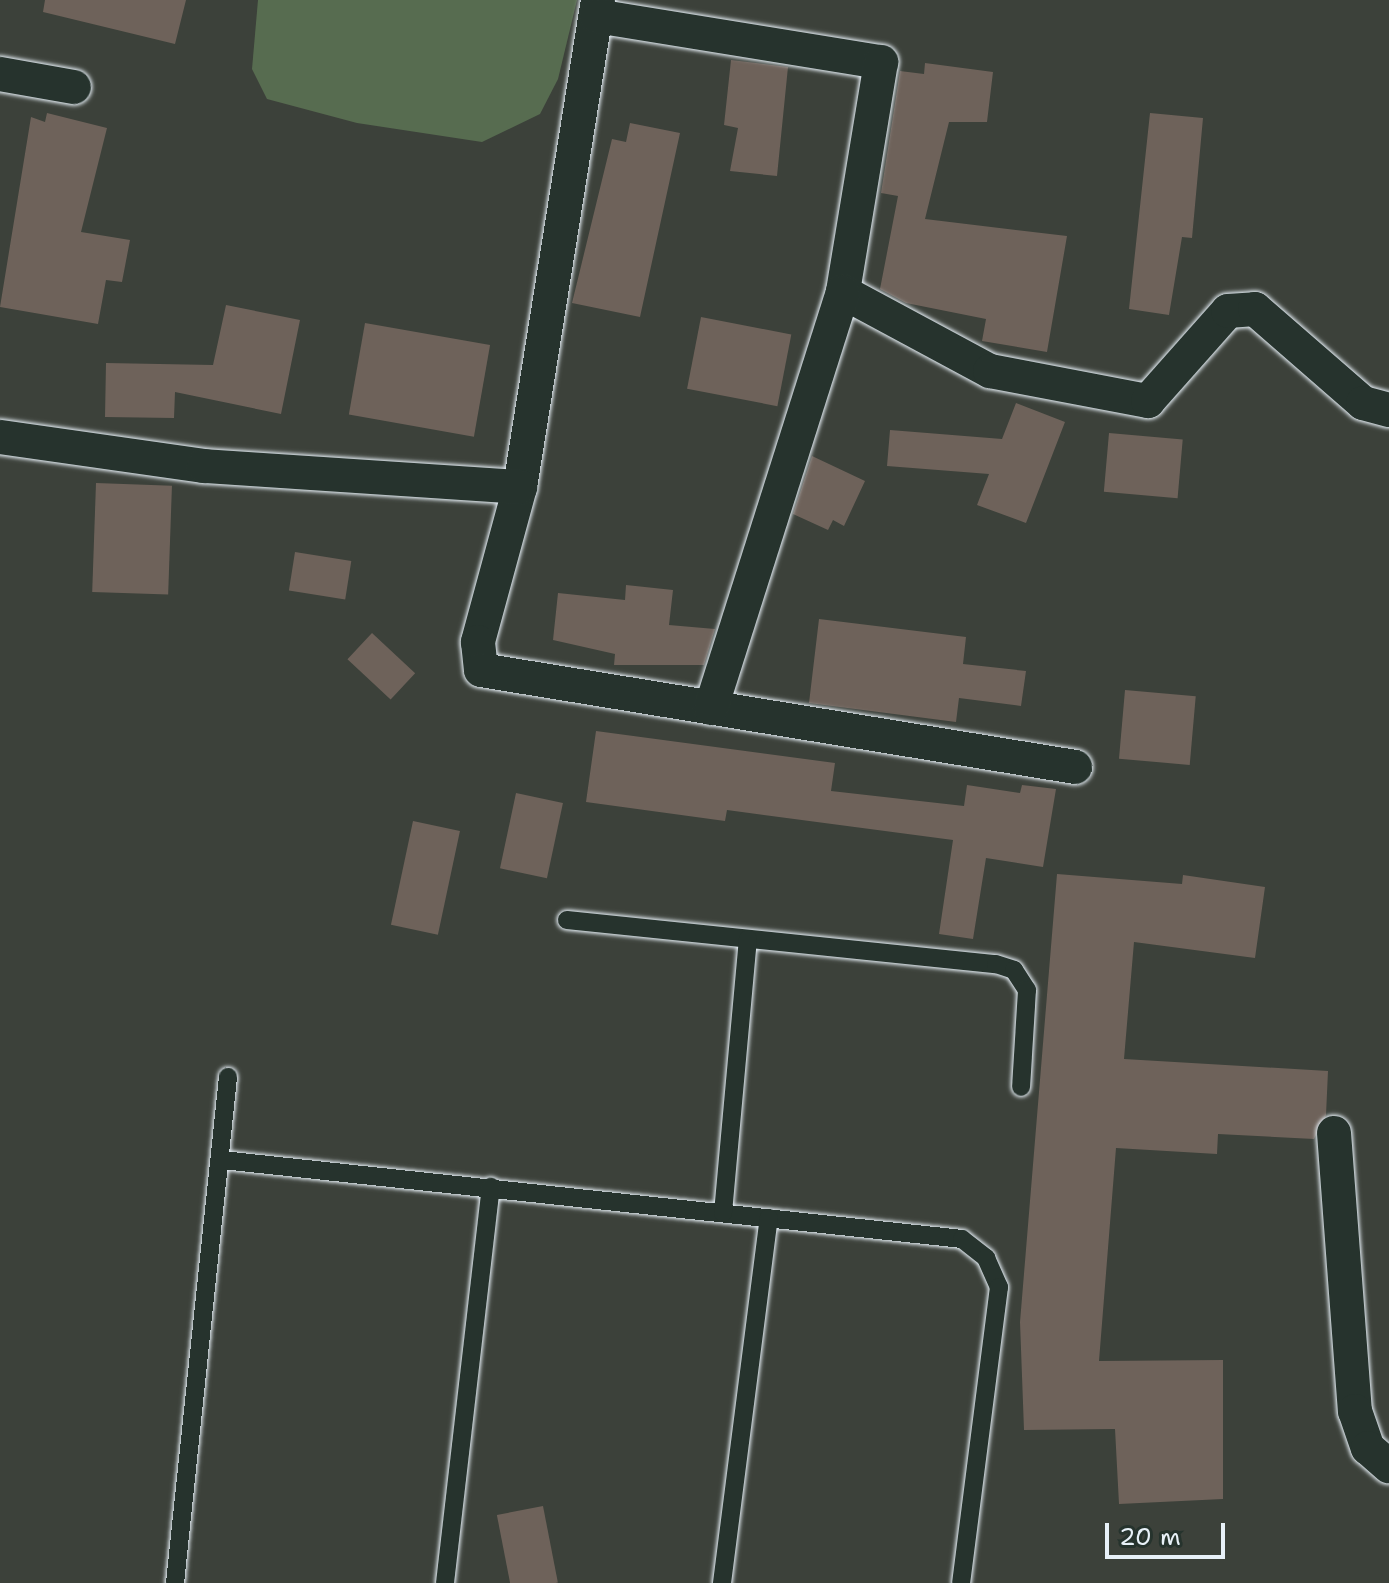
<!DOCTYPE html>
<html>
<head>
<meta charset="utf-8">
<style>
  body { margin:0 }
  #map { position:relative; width:1389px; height:1583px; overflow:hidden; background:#3c413a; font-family:"Shantell Sans",sans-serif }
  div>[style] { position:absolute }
  .green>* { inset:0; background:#576c50 }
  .building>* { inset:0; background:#6e625a; transform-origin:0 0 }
  .roads { filter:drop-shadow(0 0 2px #e8f1f8) drop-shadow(0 0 2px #e8f1f8) }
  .service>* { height:18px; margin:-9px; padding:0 9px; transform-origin:9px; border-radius:9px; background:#26332d }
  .minor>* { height:34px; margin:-17px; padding:0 17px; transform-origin:17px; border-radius:17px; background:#26332d }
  span { translate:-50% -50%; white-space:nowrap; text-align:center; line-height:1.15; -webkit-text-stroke:6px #26332d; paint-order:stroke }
  .scale { position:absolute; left:1105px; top:1523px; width:120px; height:36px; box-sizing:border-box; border:4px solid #e8f1f8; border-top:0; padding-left:10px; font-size:24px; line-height:28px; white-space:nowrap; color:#e8f1f8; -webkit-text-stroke:6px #26332d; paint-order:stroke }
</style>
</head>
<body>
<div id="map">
  <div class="green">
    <div style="clip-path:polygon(258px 0,577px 0,558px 79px,540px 114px,482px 142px,357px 123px,267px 99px,252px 69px)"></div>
  </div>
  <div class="building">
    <div style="clip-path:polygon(45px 0,186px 0,175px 44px,43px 12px)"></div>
    <div style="clip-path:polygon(731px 60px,788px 67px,777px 176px,730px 171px,738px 128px,724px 125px)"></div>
    <div style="clip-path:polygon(925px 63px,993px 72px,987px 122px,949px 122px,925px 219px,1067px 236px,1047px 352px,982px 341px,986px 319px,906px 303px,880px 289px,898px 196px,881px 193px,900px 71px,924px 74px)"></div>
    <div style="clip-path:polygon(47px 113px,107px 128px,81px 232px,130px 240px,122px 282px,106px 280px,98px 324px,0 307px,31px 117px,45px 122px)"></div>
    <div style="clip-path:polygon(1150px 113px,1203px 118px,1192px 238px,1182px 237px,1169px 315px,1129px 309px)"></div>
    <div style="clip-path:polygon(630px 123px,680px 133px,640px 317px,572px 303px,612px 139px,626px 142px)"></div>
    <div style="clip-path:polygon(226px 305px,300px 320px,281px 414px,175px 392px,174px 418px,105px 417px,106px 363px,213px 365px)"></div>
    <div style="left:701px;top:317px;width:92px;height:73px;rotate:11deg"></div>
    <div style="left:365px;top:323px;width:127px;height:93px;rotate:10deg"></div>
    <div style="clip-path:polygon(1016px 403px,1065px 422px,1026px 523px,977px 505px,989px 474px,887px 466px,890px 430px,1002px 439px)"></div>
    <div style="left:1109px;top:433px;width:74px;height:59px;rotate:5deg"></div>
    <div style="clip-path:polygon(812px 456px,865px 481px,844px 526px,833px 520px,828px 530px,793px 514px)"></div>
    <div style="left:96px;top:483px;width:76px;height:109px;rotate:2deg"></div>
    <div style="left:295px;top:552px;width:57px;height:39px;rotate:9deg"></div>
    <div style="clip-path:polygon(626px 585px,673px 590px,669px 625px,715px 629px,704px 665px,614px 665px,615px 654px,553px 640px,558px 593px,625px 600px)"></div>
    <div style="clip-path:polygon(819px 619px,966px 637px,963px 664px,1026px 671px,1021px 706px,959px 698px,956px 722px,809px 703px)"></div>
    <div style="left:372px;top:633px;width:59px;height:36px;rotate:43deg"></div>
    <div style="left:1125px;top:690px;width:71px;height:69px;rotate:5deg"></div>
    <div style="clip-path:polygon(596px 731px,835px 763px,831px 791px,964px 806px,967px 785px,1020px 793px,1022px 785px,1056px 789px,1043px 867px,986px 858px,973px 939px,939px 934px,953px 840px,727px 810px,725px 821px,586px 802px)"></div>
    <div style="left:516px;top:793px;width:48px;height:77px;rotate:12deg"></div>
    <div style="left:413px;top:821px;width:48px;height:106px;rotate:12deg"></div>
    <div style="clip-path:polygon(1057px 874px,1182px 884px,1183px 875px,1265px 887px,1255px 958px,1134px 942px,1124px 1059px,1328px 1071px,1326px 1115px,1314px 1139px,1218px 1134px,1217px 1154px,1116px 1148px,1099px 1361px,1223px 1360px,1223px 1499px,1119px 1504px,1115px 1429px,1024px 1430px,1020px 1322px)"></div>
    <div style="left:543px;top:1506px;width:78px;height:47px;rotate:79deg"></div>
  </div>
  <div class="roads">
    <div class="service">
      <div style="left:567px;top:920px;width:431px;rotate:5.9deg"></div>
      <div style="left:996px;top:964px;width:19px;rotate:18deg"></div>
      <div style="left:1014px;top:970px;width:24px;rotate:57deg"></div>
      <div style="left:1027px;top:990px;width:97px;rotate:93.5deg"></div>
      <div style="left:222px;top:1160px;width:744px;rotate:6.09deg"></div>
      <div style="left:962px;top:1239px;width:31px;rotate:38deg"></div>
      <div style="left:986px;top:1258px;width:32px;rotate:66deg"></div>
      <div style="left:999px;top:1287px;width:298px;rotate:97.3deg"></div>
      <div style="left:723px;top:1213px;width:275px;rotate:-84.8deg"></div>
      <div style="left:175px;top:1583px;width:509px;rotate:-84.02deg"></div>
      <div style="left:445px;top:1583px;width:399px;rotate:-83.4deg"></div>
      <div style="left:722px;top:1583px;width:368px;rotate:-82.7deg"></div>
    </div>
    <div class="minor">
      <div style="left:598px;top:0;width:493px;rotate:99.1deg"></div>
      <div style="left:520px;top:487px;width:161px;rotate:105.2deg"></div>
      <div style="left:478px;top:642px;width:28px;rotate:84deg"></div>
      <div style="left:481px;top:670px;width:602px;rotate:9.27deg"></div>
      <div style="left:596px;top:16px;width:289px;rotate:9.2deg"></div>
      <div style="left:881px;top:62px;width:233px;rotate:99.4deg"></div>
      <div style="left:843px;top:292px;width:167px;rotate:28.3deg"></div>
      <div style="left:990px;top:371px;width:161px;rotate:10.8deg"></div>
      <div style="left:1148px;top:401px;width:120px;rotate:-48.4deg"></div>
      <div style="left:1228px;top:311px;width:27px;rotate:-4deg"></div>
      <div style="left:1255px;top:309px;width:143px;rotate:41deg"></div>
      <div style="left:1363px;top:403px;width:27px;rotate:15deg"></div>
      <div style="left:0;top:74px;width:75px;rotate:10deg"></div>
      <div style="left:0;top:437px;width:206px;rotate:8.1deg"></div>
      <div style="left:204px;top:466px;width:317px;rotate:3.8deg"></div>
      <div style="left:711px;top:708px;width:436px;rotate:-72.4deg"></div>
      <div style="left:1334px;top:1133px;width:279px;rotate:85.7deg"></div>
      <div style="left:1355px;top:1411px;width:39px;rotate:71deg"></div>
      <div style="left:1368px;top:1448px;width:28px;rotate:41deg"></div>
    </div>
  </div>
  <div class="scale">20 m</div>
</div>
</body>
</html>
